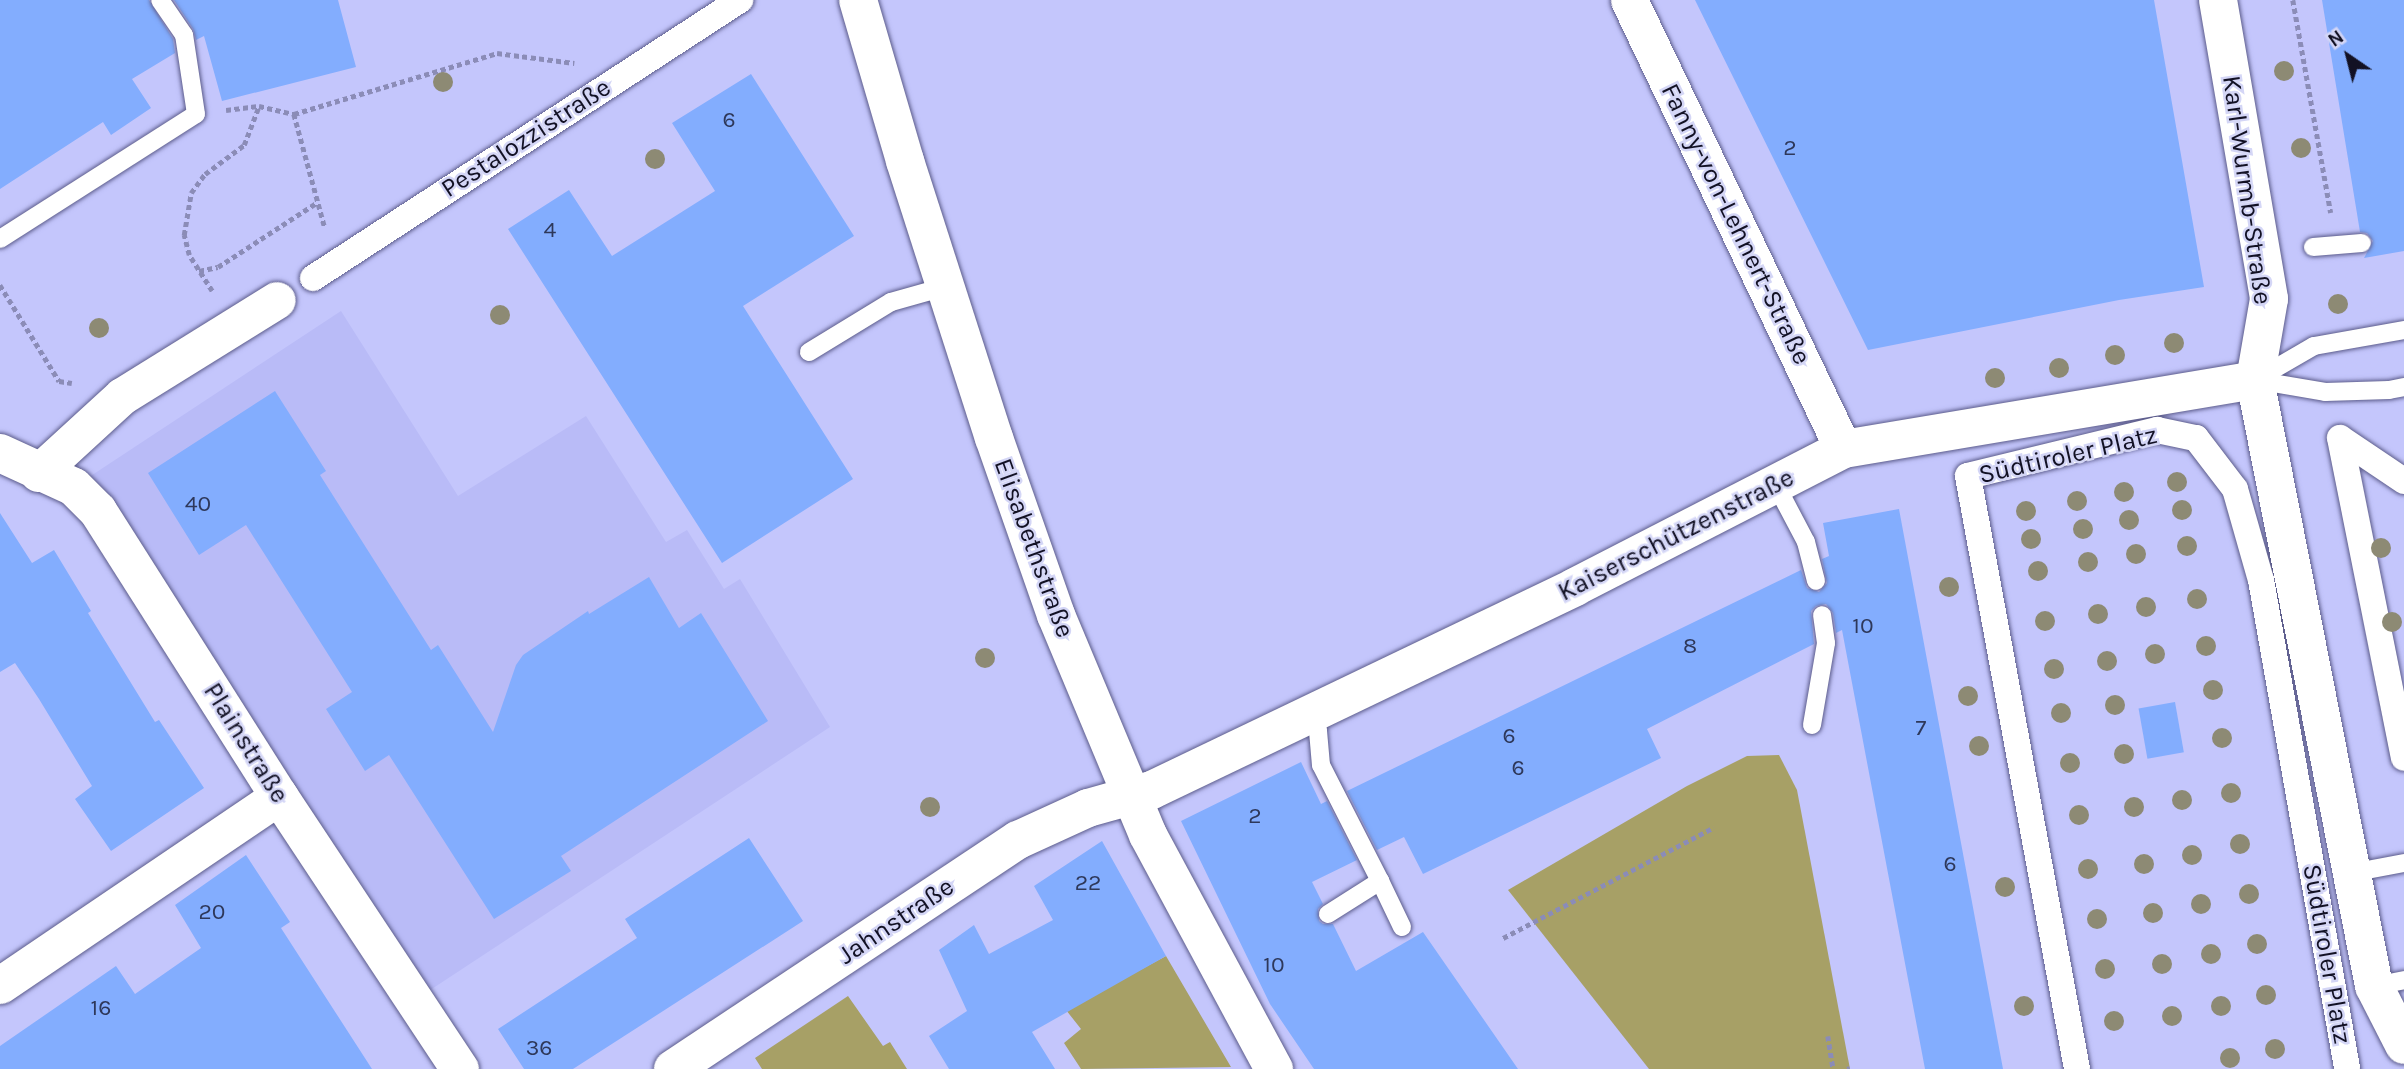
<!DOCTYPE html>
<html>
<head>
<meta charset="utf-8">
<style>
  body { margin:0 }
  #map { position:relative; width:2404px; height:1069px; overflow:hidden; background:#c4c6fc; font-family:Karla,sans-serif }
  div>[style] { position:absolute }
  .built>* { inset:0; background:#b9bbf7 }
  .green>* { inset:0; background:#a7a066 }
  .building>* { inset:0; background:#83adfe; transform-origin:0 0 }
  .path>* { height:4.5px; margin-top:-2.25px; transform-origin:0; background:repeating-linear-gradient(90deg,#8b8cb7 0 5px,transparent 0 8.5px) }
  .roads { filter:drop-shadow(0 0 2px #5c5c8b) drop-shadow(0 0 2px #5c5c8b) }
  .service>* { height:18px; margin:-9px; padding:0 9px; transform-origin:9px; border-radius:9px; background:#fff }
  .pedestrian>* { height:26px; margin:-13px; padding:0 13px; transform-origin:13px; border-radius:13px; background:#fff }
  .minor>* { height:37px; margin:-18.5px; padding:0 18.5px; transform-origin:18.5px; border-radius:18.5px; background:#fff }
  .tertiary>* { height:38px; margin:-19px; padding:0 19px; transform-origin:19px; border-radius:19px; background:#fff }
  .trees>* { width:20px; height:20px; margin:-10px; border-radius:50%; background:#8d8a74 }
  span { translate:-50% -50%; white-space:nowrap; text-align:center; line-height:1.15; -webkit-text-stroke:5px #d4d6f6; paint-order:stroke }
  .number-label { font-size:23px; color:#2e385a }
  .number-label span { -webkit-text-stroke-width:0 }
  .street-label { font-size:26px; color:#121124 }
  .north { position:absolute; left:2313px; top:21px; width:70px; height:70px; -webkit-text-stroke:5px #d4d6f6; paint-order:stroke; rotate:325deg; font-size:19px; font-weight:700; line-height:28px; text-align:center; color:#121124 }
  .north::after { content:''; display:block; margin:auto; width:24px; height:32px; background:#121124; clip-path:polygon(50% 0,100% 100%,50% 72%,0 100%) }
</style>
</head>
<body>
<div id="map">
  <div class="built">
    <div style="clip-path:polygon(341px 311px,458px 496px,586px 416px,666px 542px,687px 530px,724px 589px,740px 579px,830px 727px,415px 1000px,74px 487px)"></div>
  </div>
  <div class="green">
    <div style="clip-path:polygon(1779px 755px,1797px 790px,1850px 1069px,1649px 1069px,1508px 890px,1687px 786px,1747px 756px)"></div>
    <div style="clip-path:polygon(1166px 956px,1231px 1067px,1081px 1069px,1064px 1043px,1081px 1029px,1066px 1010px)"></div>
    <div style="clip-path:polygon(848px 996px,883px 1046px,890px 1042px,907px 1069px,762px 1069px,755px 1058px)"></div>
  </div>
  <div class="building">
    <div style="clip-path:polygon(0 0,149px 0,173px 39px,175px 53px,132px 79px,151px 108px,111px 135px,103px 122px,0 189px)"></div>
    <div style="clip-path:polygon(174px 0,338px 0,356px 67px,222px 101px,204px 36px,196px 40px,193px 29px)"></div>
    <div style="clip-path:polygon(1695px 0,2154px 0,2204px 287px,2119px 300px,1868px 350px)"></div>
    <div style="clip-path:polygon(2322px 0,2404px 0,2404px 251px,2364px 258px,2373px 241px,2367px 233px,2360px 232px)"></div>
    <div style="clip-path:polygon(751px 74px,854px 236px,743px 306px,853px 479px,722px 563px,508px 229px,569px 190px,612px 256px,715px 191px,672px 123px)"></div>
    <div style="clip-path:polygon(275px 391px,326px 471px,320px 475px,431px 650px,438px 645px,493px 732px,516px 665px,523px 655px,588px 611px,589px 614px,649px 577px,679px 628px,701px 613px,768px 721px,561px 856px,571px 871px,494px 919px,389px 755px,365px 771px,326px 709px,352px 692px,246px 525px,199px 555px,148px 473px)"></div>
    <div style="clip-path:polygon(1899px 509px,2003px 1069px,1925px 1069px,1842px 630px,1836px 633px,1833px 613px,1826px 604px,1816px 606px,1811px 611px,1814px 644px,1647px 729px,1661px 758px,1423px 874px,1404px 837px,1377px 850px,1347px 791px,1801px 570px,1807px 588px,1819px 592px,1827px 583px,1822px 559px,1829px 556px,1823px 523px)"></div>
    <div style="clip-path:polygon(0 513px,32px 563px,54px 550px,91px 611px,88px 613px,155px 722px,159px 720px,204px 788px,111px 851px,75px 799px,92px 786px,39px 699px,15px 663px,0 672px)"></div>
    <div style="left:2175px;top:702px;width:51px;height:37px;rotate:80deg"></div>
    <div style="clip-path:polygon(1301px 762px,1321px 804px,1327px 801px,1357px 860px,1312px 882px,1323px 904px,1318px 909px,1319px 921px,1323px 924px,1333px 924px,1356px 971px,1423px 932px,1518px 1069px,1314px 1069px,1270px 1004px,1181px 821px)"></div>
    <div style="clip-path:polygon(749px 838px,803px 921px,573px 1069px,524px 1069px,498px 1029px,637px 938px,625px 919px)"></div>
    <div style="clip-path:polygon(1102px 841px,1166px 956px,1032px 1032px,1055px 1069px,949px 1069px,929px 1036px,967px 1011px,939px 950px,974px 925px,989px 954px,1053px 920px,1034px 886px)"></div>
    <div style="clip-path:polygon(246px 855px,290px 922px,281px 928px,372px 1069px,0 1069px,0 1046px,116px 966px,135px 994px,201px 948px,175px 905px)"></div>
  </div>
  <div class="path">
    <div style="left:2293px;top:0;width:216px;rotate:79.9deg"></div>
    <div style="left:226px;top:110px;width:33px;rotate:-7deg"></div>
    <div style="left:259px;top:106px;width:36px;rotate:13deg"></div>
    <div style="left:294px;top:114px;width:118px;rotate:74.8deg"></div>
    <div style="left:294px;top:114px;width:212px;rotate:-16.7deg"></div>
    <div style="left:497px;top:53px;width:78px;rotate:7.4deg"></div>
    <div style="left:199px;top:271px;width:19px;rotate:-12deg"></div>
    <div style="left:218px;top:267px;width:117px;rotate:-33.1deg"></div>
    <div style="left:0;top:285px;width:113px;rotate:58.4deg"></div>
    <div style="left:59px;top:381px;width:13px;rotate:9deg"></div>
    <div style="left:212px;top:291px;width:43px;rotate:-122.6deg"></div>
    <div style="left:189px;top:255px;width:21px;rotate:-104deg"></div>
    <div style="left:184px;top:235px;width:43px;rotate:-80.5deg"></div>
    <div style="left:191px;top:193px;width:24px;rotate:-54deg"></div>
    <div style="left:205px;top:174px;width:49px;rotate:-36.6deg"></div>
    <div style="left:244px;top:145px;width:42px;rotate:-69deg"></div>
    <div style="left:1503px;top:938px;width:238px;rotate:-27.7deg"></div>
    <div style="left:1828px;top:1036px;width:33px;rotate:81deg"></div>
    <div style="left:1847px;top:1069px;width:3px;rotate:-18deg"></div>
  </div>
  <div class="roads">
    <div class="service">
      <div style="left:0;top:239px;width:232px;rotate:-32.5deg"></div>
      <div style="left:196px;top:114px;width:80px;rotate:-98.6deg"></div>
      <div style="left:184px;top:35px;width:42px;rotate:-124.4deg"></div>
      <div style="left:2313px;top:247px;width:49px;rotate:-4.7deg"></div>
      <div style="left:809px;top:352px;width:96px;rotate:-31.4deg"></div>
      <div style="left:891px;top:302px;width:59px;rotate:-15.7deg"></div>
      <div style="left:2257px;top:379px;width:66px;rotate:-30.1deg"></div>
      <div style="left:2314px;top:346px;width:91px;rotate:-10.1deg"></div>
      <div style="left:2255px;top:380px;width:71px;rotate:9.7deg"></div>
      <div style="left:2325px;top:392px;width:64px;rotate:-1.8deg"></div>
      <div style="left:2389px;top:390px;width:15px;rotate:-11deg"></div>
      <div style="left:1776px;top:485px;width:64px;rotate:62.2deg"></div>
      <div style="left:1806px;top:542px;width:40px;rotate:75.6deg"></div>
      <div style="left:1310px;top:715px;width:18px;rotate:63deg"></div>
      <div style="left:1318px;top:731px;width:34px;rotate:85deg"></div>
      <div style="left:1321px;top:765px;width:130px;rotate:63deg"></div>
      <div style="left:1812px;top:725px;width:83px;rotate:-80.3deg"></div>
      <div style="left:1826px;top:643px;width:28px;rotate:-98deg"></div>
      <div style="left:2351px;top:873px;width:54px;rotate:-10.7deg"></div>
      <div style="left:1328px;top:914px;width:62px;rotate:-32.4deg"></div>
      <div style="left:1380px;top:881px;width:51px;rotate:64.4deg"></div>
      <div style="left:2374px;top:986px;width:31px;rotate:-11deg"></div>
    </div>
    <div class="pedestrian">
      <div style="left:313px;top:278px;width:510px;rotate:-33.07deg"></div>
      <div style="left:2404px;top:481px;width:77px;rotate:-146.1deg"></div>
      <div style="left:2340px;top:438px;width:326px;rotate:78.7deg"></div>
      <div style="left:2077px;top:1069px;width:603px;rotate:-100.42deg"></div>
      <div style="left:1968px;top:476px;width:195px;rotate:-13.7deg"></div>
      <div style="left:2157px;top:430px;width:40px;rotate:12deg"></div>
      <div style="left:2196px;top:438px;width:64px;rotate:52.6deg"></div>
      <div style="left:2235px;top:489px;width:95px;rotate:74.1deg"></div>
      <div style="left:2261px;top:580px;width:497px;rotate:80deg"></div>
    </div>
    <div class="minor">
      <div style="left:1629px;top:0;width:497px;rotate:64.5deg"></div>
      <div style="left:38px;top:473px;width:114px;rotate:-42.5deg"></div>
      <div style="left:122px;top:396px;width:182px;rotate:-31.8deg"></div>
      <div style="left:0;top:985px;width:337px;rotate:-34.1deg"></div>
    </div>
    <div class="tertiary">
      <div style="left:858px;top:0;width:168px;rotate:73.7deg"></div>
      <div style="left:905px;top:161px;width:291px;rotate:72.2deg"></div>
      <div style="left:994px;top:438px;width:188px;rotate:70.7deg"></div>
      <div style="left:1056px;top:615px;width:238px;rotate:67.3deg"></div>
      <div style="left:1148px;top:835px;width:266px;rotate:61.7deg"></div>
      <div style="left:2218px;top:0;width:303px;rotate:80.3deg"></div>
      <div style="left:2269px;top:299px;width:82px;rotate:99.8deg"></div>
      <div style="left:2255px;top:380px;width:618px;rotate:78.89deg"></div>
      <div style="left:2374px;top:986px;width:66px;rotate:63deg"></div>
      <div style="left:0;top:453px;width:81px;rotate:24.7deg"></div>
      <div style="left:74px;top:487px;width:34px;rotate:45deg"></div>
      <div style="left:98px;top:511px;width:338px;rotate:57.6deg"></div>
      <div style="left:279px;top:796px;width:328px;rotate:56.5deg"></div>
      <div style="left:673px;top:1069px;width:414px;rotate:-33.6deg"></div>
      <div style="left:1018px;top:840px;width:77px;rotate:-24.6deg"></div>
      <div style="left:1088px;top:808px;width:66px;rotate:-15.7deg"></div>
      <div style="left:1152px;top:790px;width:469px;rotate:-25.6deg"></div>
      <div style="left:1575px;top:587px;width:301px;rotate:-27.2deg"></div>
      <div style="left:1843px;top:449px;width:418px;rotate:-9.5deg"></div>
    </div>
  </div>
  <div class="trees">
    <div style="left:2284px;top:71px"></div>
    <div style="left:443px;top:82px"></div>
    <div style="left:2301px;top:148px"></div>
    <div style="left:655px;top:159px"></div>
    <div style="left:2338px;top:304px"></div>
    <div style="left:500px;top:315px"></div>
    <div style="left:99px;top:328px"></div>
    <div style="left:2174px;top:343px"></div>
    <div style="left:2115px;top:355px"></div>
    <div style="left:2059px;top:368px"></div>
    <div style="left:1995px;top:378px"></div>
    <div style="left:2177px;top:482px"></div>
    <div style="left:2124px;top:492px"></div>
    <div style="left:2077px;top:501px"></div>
    <div style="left:2182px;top:510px"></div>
    <div style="left:2026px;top:511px"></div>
    <div style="left:2129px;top:520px"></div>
    <div style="left:2083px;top:529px"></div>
    <div style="left:2031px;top:539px"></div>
    <div style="left:2187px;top:546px"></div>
    <div style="left:2381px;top:548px"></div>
    <div style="left:2136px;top:554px"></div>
    <div style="left:2088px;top:562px"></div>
    <div style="left:2038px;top:571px"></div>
    <div style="left:1949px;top:587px"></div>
    <div style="left:2197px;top:599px"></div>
    <div style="left:2146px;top:607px"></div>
    <div style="left:2098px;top:614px"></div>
    <div style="left:2045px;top:621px"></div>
    <div style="left:2392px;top:622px"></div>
    <div style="left:2206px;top:646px"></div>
    <div style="left:2155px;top:654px"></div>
    <div style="left:985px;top:658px"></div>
    <div style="left:2107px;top:661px"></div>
    <div style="left:2054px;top:669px"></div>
    <div style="left:2213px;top:690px"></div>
    <div style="left:1968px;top:696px"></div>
    <div style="left:2115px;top:705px"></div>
    <div style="left:2061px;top:713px"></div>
    <div style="left:2222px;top:738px"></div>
    <div style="left:1979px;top:746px"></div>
    <div style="left:2124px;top:754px"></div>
    <div style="left:2070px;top:763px"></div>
    <div style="left:2231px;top:793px"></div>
    <div style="left:2182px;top:800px"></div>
    <div style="left:930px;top:807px"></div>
    <div style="left:2134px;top:807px"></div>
    <div style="left:2079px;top:815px"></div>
    <div style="left:2240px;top:844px"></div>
    <div style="left:2192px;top:855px"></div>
    <div style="left:2144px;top:864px"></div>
    <div style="left:2088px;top:869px"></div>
    <div style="left:2005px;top:887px"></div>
    <div style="left:2249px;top:894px"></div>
    <div style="left:2201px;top:904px"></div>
    <div style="left:2153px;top:913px"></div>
    <div style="left:2097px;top:919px"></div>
    <div style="left:2257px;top:944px"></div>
    <div style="left:2211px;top:954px"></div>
    <div style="left:2162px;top:964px"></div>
    <div style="left:2105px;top:969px"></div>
    <div style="left:2266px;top:995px"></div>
    <div style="left:2024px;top:1006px"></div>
    <div style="left:2221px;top:1006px"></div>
    <div style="left:2172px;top:1016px"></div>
    <div style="left:2114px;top:1021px"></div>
    <div style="left:2275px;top:1049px"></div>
    <div style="left:2230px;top:1058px"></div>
  </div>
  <div class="number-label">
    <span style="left:729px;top:120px">6</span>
    <span style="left:1790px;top:148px">2</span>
    <span style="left:550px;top:230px">4</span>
    <span style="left:198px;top:504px">40</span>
    <span style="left:1863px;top:626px">10</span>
    <span style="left:1690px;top:646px">8</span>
    <span style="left:1921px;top:728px">7</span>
    <span style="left:1509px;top:736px">6</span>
    <span style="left:1518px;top:768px">6</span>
    <span style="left:1255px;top:816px">2</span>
    <span style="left:1950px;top:864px">6</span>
    <span style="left:1088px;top:883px">22</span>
    <span style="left:212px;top:912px">20</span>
    <span style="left:1274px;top:965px">10</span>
    <span style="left:101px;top:1008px">16</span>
    <span style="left:539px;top:1048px">36</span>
  </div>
  <div class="street-label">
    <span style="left:526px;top:138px;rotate:-33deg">Pestalozzistraße</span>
    <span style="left:2247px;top:190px;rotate:82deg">Karl-Wurmb-Straße</span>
    <span style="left:1736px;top:224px;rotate:64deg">Fanny-von-Lehnert-Straße</span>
    <span style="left:2068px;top:455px;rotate:-13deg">Südtiroler Platz</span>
    <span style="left:1676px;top:535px;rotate:-27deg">Kaiserschützenstraße</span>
    <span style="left:1034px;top:548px;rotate:70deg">Elisabethstraße</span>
    <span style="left:246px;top:743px;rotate:58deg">Plainstraße</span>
    <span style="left:896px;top:921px;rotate:-34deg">Jahnstraße</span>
    <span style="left:2327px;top:954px;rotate:80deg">Südtiroler Platz</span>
  </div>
  <div class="north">N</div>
</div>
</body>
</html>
